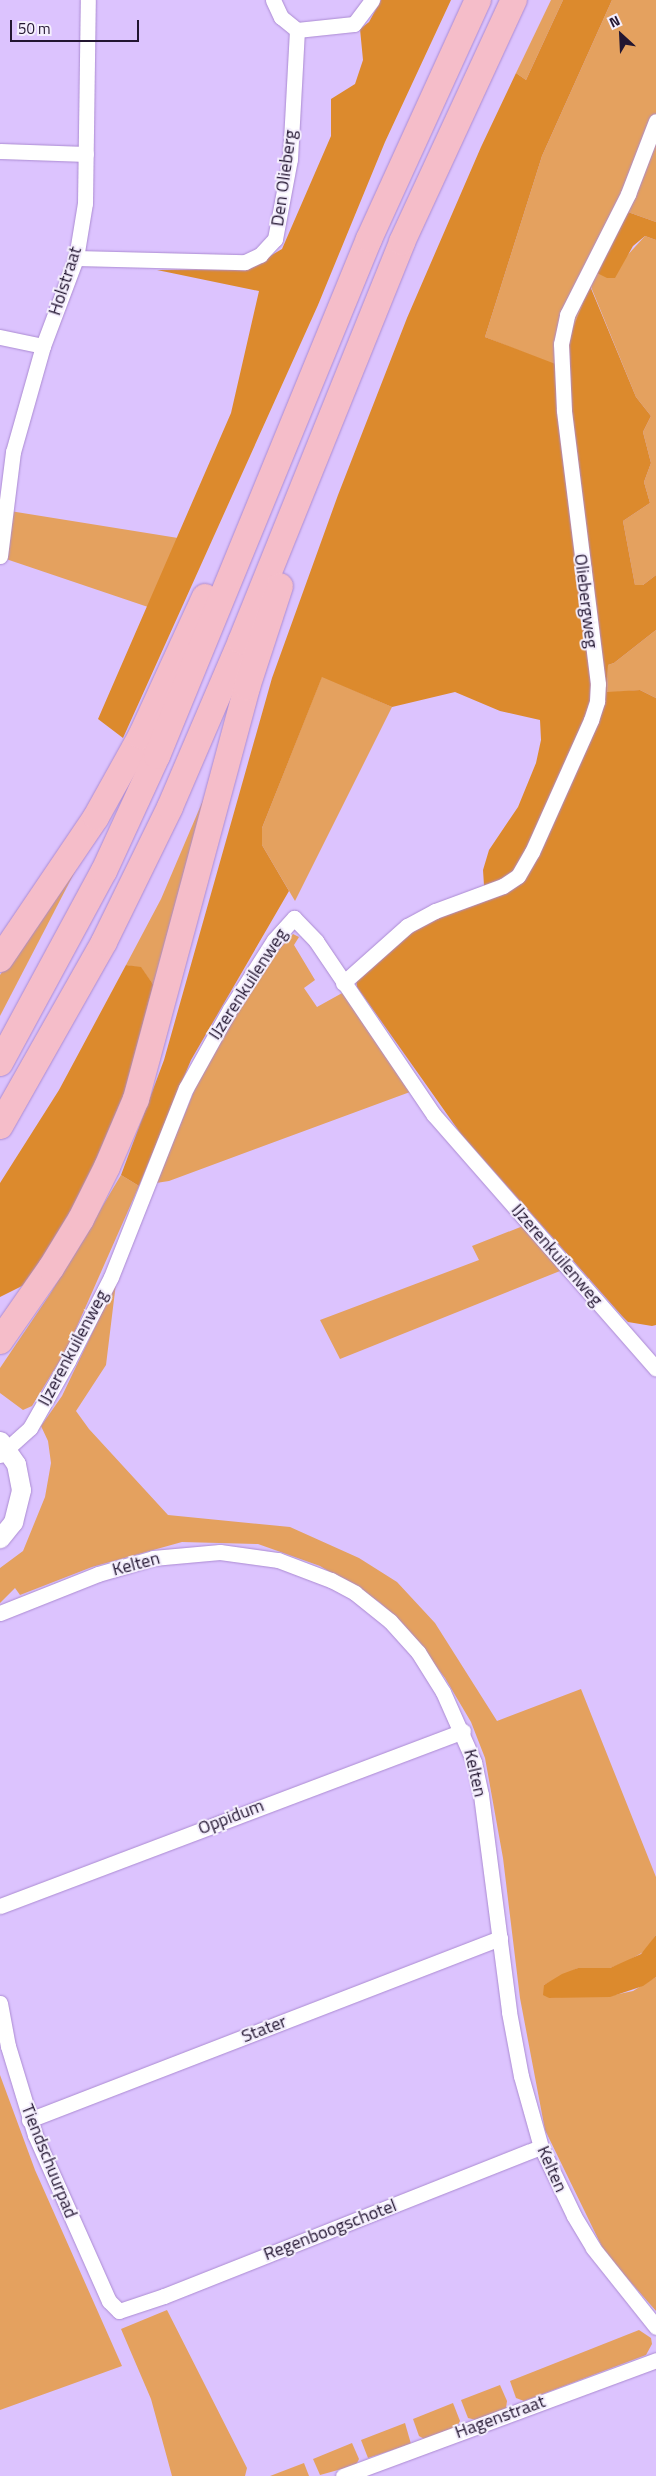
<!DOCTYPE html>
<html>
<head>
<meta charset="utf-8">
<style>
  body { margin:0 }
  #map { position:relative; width:656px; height:2476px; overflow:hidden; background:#dcc3fe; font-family:"Titillium Web",sans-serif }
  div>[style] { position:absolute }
  .green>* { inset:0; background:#e4a15f }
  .forest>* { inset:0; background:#dc8a2d }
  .roads { filter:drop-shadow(0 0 1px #ab8bd2) drop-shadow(0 0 1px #ab8bd2) }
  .minor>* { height:15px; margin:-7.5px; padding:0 7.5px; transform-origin:7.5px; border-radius:7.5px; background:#fff }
  .tertiary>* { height:19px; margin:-9.5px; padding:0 9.5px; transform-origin:9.5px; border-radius:9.5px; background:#fff }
  .motorway>* { height:26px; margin:-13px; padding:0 13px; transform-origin:13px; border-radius:13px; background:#f5bdc9 }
  span { translate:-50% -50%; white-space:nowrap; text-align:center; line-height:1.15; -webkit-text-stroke:4px #f4eefd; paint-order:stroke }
  .street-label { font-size:18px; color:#231631 }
  .north { position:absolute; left:596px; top:10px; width:50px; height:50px; -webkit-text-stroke:4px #f4eefd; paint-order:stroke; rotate:335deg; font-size:14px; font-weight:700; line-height:20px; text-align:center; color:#231631 }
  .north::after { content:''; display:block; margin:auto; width:18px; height:22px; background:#231631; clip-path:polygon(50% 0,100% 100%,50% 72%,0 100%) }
  .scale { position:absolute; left:10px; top:20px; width:129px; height:22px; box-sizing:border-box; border:2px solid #231631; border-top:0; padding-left:6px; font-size:15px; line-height:18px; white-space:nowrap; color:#231631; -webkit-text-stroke:4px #f4eefd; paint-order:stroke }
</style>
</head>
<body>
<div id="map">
  <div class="green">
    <div style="clip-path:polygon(551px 0,563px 0,526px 80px,516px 73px)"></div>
    <div style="clip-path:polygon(612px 0,656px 0,656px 222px,628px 212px,624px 259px,645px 236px,656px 240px,656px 575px,643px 585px,635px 585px,623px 521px,650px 503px,644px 482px,651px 463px,643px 432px,651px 416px,636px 397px,591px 287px,558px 366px,485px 337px,542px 156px)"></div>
    <div style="clip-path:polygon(10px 511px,178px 538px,148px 607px,6px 559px)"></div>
    <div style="clip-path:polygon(656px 630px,656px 698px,640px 690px,607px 693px,608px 665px,614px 663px)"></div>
    <div style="clip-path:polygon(322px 676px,392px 707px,295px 901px,262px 845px,262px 828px)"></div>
    <div style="clip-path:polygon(215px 772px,155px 987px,141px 968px,126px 965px,161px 899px)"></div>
    <div style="clip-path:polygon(95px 833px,0 1016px,0 975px)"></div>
    <div style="clip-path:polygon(293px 934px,299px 937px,294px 945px,315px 980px,304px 988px,317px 1007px,344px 992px,410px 1092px,169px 1181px,156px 1183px,204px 1067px,242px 1002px,274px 955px)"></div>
    <div style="clip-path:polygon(121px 1175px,139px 1186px,67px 1349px,32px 1406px,23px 1410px,0 1393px,0 1368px,50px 1294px)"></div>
    <div style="clip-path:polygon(523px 1226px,560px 1271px,340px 1359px,320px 1320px,479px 1260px,472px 1246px)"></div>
    <div style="clip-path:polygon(116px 1283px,106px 1365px,76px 1411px,89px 1429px,168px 1515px,290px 1527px,359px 1558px,397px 1582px,435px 1623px,497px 1721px,581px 1689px,656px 1877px,656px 1935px,645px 1951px,626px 1962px,610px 1968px,578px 1968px,544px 1985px,549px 1998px,585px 1995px,605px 1997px,633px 1991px,656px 1977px,656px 2311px,605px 2253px,545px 2130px,520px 1998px,503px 1858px,485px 1758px,471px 1722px,445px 1678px,404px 1625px,379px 1602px,320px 1566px,258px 1544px,182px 1542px,92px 1567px,20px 1595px,15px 1588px,0 1603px,0 1568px,23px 1551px,45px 1497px,51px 1463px,48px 1441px,41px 1426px,62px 1396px)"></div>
    <div style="clip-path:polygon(0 2075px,35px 2170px,122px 2366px,0 2410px)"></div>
    <div style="clip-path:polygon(167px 2310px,247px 2468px,245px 2476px,172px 2476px,151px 2399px,121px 2329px)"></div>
    <div style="clip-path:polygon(639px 2330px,651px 2338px,652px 2344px,646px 2355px,524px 2401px,516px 2398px,510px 2381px)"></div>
    <div style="clip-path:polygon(500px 2385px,507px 2401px,506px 2408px,476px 2420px,468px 2418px,461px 2400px)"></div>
    <div style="clip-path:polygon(453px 2403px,460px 2421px,456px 2428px,426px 2440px,419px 2436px,413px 2419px)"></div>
    <div style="clip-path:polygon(405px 2423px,411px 2444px,368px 2458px,361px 2440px)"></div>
    <div style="clip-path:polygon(352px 2443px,359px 2459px,356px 2465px,320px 2475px,313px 2459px)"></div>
    <div style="clip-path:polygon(304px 2463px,309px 2476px,270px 2476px)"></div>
  </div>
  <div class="forest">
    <div style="clip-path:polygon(381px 0,451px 0,385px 142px,318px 305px,123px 738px,98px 719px,231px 413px,259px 291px,157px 270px,248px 269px,282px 249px,331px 136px,331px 99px,355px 84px,363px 60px,360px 29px,369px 22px)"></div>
    <div style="clip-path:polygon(563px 0,612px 0,542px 156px,485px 337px,558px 365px,590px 286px,636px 397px,651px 416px,643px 432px,651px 463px,644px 482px,650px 503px,623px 521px,635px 585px,643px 585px,656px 575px,656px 630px,614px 663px,608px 665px,607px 692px,640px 690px,656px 698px,656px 1325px,652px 1326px,628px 1322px,622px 1316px,461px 1134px,357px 987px,356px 980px,401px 931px,485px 901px,483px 870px,489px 850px,518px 807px,536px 763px,541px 740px,540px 720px,500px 711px,455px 692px,392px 707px,322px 677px,262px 828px,262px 845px,289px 891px,191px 1060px,139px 1186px,121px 1175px,164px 1060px,272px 678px,338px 495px,407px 318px,481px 147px,516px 73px,526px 80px)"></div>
    <div style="clip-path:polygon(628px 212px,656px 222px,656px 240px,645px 236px,633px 246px,615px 278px,607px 278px,595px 272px)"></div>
    <div style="clip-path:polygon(126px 965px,141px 967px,155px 987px,129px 1085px,89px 1183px,30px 1282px,0 1297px,0 1183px,59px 1090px)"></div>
    <div style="clip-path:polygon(656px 1935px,656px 1977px,643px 1986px,610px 1997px,549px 1998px,543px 1995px,544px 1985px,562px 1974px,578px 1968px,610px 1968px,641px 1954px)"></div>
  </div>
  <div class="roads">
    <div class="minor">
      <div style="left:273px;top:0;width:19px;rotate:65deg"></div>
      <div style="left:281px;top:17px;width:21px;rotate:39deg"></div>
      <div style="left:297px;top:30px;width:57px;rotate:-6deg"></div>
      <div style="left:354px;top:24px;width:30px;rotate:-53deg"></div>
      <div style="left:0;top:151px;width:86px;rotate:2deg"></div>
      <div style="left:76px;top:258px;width:169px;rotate:1.4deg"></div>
      <div style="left:245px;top:262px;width:17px;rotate:-25deg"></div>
      <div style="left:260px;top:255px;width:22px;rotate:-47deg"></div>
      <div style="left:275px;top:239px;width:81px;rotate:-79.4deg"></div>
      <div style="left:290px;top:159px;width:129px;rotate:-86.9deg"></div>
      <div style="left:0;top:337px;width:44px;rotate:11.8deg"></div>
      <div style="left:0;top:556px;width:105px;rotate:-82.9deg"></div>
      <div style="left:13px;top:452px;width:110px;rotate:-74.2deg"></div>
      <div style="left:43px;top:346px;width:94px;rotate:-69.4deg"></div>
      <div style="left:76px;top:258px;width:56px;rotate:-80.7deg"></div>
      <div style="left:85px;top:203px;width:203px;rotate:-89.2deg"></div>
      <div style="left:343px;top:983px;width:86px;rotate:-41.7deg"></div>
      <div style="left:407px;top:926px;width:32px;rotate:-28deg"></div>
      <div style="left:435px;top:911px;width:72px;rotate:-20.2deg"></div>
      <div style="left:503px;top:886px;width:18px;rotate:-34deg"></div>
      <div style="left:518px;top:876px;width:28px;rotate:-60deg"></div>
      <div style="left:532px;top:852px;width:145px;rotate:-65.9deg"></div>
      <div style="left:591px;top:720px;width:20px;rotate:-72deg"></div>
      <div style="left:597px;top:701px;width:17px;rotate:-87deg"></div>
      <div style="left:598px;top:684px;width:276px;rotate:-97.1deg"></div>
      <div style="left:564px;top:410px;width:66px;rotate:-92.6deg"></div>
      <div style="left:561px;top:344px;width:30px;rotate:-78deg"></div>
      <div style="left:567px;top:315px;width:136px;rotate:-63.2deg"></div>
      <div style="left:628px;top:194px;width:78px;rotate:-69deg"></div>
      <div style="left:0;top:1455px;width:40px;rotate:-42deg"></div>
      <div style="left:30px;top:1428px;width:77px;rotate:-60.4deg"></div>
      <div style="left:68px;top:1361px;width:94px;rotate:-62.9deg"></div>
      <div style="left:111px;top:1277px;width:203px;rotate:-68.4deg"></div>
      <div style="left:186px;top:1088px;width:90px;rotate:-60.9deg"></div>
      <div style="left:230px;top:1009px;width:82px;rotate:-57.5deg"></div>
      <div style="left:274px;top:940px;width:30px;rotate:-48deg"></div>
      <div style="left:294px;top:918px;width:32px;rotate:46deg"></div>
      <div style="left:316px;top:941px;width:210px;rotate:55.9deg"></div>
      <div style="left:434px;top:1115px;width:337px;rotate:48.8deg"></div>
      <div style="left:0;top:1613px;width:105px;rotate:-21.7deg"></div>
      <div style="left:98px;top:1574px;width:57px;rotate:-16.2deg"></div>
      <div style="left:153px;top:1558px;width:67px;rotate:-5.1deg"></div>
      <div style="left:220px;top:1552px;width:59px;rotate:7.9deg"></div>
      <div style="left:278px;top:1560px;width:57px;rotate:20.7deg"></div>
      <div style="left:331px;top:1580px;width:27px;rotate:28deg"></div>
      <div style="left:355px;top:1593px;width:45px;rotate:38.7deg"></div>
      <div style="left:390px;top:1621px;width:42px;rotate:47.9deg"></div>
      <div style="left:418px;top:1652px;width:47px;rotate:58deg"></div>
      <div style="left:443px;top:1692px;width:77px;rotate:66.1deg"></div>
      <div style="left:474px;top:1762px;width:34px;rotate:78deg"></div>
      <div style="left:481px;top:1795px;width:219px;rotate:82.6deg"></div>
      <div style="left:509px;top:2012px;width:65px;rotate:79.4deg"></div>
      <div style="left:521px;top:2076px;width:74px;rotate:74.3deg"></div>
      <div style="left:541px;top:2147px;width:76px;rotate:64.4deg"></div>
      <div style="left:574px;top:2216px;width:37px;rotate:59deg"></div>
      <div style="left:593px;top:2248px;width:101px;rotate:51.4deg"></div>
      <div style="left:0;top:1906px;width:495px;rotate:-20.7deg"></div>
      <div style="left:0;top:2003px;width:44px;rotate:79.5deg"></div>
      <div style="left:8px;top:2046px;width:93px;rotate:73.1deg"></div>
      <div style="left:35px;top:2135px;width:182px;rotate:66deg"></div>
      <div style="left:109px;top:2301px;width:14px;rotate:45deg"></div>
      <div style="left:119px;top:2311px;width:47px;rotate:-18.4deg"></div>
      <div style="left:164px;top:2296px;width:405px;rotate:-21.6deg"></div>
      <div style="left:29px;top:2120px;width:505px;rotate:-21.13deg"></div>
      <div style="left:343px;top:2476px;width:334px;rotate:-20.3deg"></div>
    </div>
    <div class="tertiary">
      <div style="left:0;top:1441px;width:28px;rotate:55deg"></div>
      <div style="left:16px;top:1464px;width:26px;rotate:79deg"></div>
      <div style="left:21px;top:1490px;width:33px;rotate:104deg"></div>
      <div style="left:13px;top:1522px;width:21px;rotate:129deg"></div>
    </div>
    <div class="motorway">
      <div style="left:0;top:959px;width:171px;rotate:-55.9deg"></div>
      <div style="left:96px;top:817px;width:93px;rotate:-60.9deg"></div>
      <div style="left:141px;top:736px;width:153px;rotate:-65.3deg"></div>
      <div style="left:0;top:1063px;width:218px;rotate:-61.6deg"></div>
      <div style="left:104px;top:871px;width:127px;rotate:-65.3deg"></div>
      <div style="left:157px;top:756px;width:559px;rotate:-67.7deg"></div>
      <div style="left:369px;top:239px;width:263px;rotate:-65.5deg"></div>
      <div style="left:0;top:1126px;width:211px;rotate:-60.5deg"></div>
      <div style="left:104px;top:942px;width:150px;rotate:-63.9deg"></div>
      <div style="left:170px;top:807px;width:181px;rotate:-66.8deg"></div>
      <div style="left:241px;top:641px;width:430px;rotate:-68deg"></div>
      <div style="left:402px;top:242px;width:267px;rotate:-65.2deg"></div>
      <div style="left:0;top:1341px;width:89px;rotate:-55.1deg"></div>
      <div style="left:51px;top:1268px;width:57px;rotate:-58.5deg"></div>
      <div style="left:81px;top:1219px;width:58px;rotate:-63.4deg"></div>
      <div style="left:107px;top:1167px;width:74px;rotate:-66.9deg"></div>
      <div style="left:136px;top:1099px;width:427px;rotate:-74.9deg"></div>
      <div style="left:247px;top:687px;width:106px;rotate:-71.9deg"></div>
    </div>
  </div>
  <div class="street-label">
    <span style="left:284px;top:178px;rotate:-82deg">Den Olieberg</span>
    <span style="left:65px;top:281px;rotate:-72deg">Holstraat</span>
    <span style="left:586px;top:601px;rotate:83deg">Oliebergweg</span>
    <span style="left:248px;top:984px;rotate:-57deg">IJzerenkuilenweg</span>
    <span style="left:557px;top:1255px;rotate:49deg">IJzerenkuilenweg</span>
    <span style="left:73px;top:1348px;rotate:-62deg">IJzerenkuilenweg</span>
    <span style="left:136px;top:1564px;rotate:-15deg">Kelten</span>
    <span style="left:475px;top:1773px;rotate:77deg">Kelten</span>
    <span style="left:231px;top:1817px;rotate:-21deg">Oppidum</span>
    <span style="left:264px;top:2029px;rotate:-21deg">Stater</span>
    <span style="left:49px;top:2161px;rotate:68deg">Tiendschuurpad</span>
    <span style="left:552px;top:2169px;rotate:66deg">Kelten</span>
    <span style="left:330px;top:2230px;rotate:-21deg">Regenboogschotel</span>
    <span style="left:500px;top:2417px;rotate:-20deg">Hagenstraat</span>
  </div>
  <div class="north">N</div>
  <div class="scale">50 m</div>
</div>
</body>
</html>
